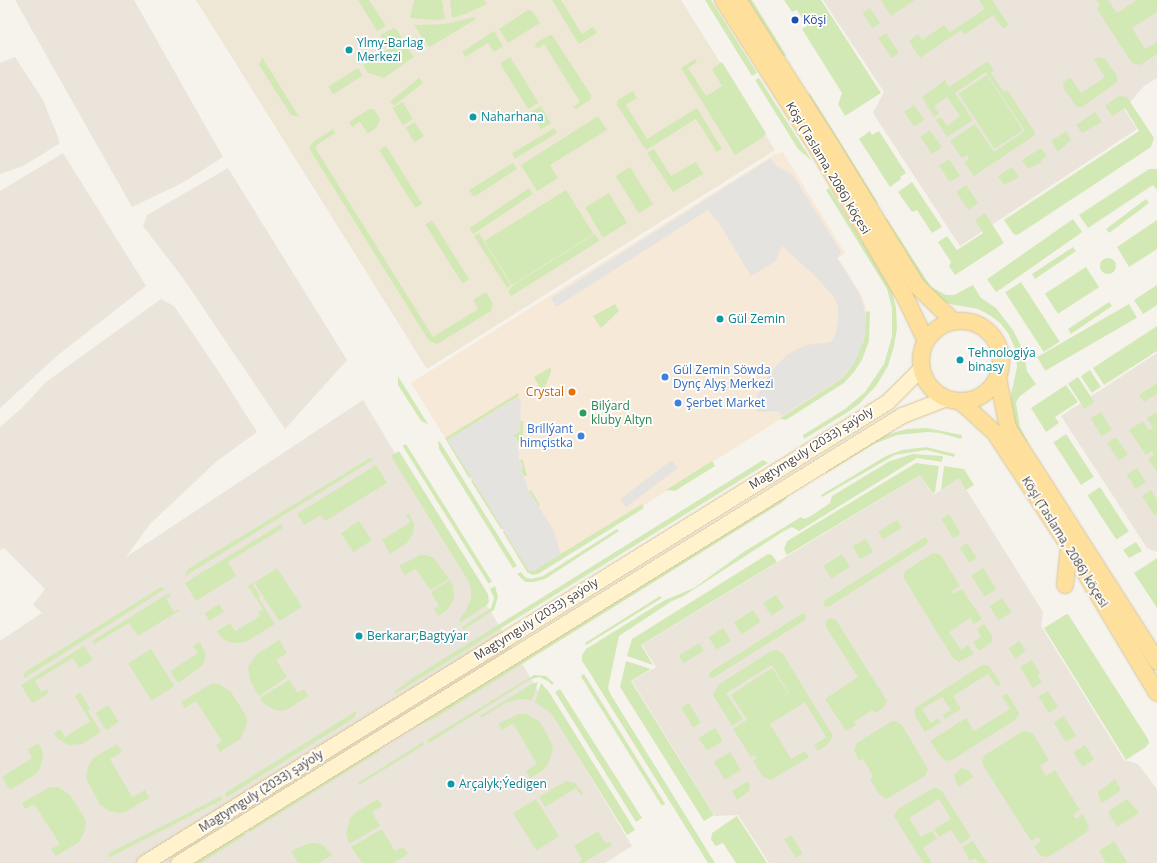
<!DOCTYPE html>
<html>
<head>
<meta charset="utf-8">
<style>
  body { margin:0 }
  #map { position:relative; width:1157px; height:863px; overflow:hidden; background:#f6f3ec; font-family:"Open Sans",sans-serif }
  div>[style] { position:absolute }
  .residential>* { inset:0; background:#eae4da }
  .commercial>* { inset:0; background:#f7e9d8 }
  .education>* { inset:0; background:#efe7d6 }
  .green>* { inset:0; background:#d3e9b5; transform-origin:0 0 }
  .round { border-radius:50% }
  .parking>* { inset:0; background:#e5e3e0; transform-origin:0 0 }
  .roads { filter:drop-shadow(0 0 1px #d5c59b) drop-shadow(0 0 1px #d5c59b) }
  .secondary>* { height:15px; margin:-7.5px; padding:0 7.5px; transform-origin:7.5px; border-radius:7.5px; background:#fff2cd }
  .primary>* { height:16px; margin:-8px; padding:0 8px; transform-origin:8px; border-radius:8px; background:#fee09c }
  .primary>.ring { margin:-8px; padding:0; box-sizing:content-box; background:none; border:16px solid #fee09c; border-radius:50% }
  .dots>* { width:11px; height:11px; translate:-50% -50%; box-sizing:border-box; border:2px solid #fff; border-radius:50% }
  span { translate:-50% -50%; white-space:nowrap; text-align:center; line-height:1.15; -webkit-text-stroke:3.5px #fff; paint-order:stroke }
  .transit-label { font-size:12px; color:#164399 }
  .left { translate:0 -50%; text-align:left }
  .culture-label { font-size:12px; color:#0d838f }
  .street-label { font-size:12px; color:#4b4339 }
  .shop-label { font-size:12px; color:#366cbe }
  .right { translate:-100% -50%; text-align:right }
  .food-label { font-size:12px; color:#c56008 }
  .leisure-label { font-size:12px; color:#27864d }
</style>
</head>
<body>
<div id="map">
  <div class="residential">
    <div style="clip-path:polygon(15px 0,134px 0,223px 157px,184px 182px,132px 207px)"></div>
    <div style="clip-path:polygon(823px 0,1157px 0,1157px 78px,1144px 86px,1124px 109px,1137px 129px,960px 246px,873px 113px,884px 92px)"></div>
    <div style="clip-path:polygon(15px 57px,43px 100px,58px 137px,59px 144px,23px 166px,0 174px,0 63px)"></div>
    <div style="clip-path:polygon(63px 153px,146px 286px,58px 355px,0 408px,0 191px)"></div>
    <div style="clip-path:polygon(228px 168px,347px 360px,285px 429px,183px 278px,143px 226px,147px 215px)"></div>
    <div style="clip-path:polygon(161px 299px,174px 306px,217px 369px,257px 432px,217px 461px,150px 524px,126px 557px,363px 400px,632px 846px,605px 863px,0 863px,0 641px,42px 613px,33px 605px,45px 589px,4px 548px,0 550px,0 427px,21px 409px,46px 382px)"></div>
    <div style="clip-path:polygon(1157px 353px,1157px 552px,1147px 548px,1061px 416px)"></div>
    <div style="clip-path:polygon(920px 475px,933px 495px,959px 478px,1043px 612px,1041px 626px,1124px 760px,1138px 764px,1157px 789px,1157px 863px,769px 863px,738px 815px,715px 816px,632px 681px,656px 667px,642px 645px)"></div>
  </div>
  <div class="commercial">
    <div style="clip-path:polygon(783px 152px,845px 253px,838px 258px,861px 294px,868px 313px,869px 322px,862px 354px,841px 381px,538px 572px,528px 571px,411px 383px,775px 154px)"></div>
  </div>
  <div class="education">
    <div style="clip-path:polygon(196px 0,681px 0,775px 150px,427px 369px)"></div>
  </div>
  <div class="green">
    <div style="clip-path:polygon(358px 0,369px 0,386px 26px,377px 31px)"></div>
    <div style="clip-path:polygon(414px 0,442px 0,445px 19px,434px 20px,410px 18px)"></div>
    <div style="clip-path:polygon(450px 0,484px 0,487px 4px,465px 14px,452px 18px)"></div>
    <div style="clip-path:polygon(552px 0,561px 0,582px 34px,593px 27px,597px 33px,579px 44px)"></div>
    <div style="clip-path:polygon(705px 0,711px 0,757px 73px,752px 76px)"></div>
    <div style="clip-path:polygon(746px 0,752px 0,786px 55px,782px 57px)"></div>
    <div style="clip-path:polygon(784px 0,821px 0,881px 93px,845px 116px,838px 104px,842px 93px,802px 29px,807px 26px,797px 10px,792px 12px)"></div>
    <div style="clip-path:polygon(881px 0,915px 0,891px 16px)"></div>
    <div style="clip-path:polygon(979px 0,992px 0,1009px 25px,1003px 29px,993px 15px,964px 35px,961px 30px,920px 58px,909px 41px,918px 34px,922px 40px,944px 25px,950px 32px,985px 9px)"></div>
    <div style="clip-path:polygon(1096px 0,1108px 0,1117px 13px,1137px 0,1157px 0,1157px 12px,1132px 28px,1145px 49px,1157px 42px,1157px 54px,1140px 65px,1132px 63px,1097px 9px,1100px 6px)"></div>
    <div style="left:870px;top:8px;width:18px;height:9px;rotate:56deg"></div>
    <div style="clip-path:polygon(528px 10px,532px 11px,540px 23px,508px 43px,499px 29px)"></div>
    <div style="clip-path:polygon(474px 17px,476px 19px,430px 47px,427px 45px,414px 25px,445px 24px)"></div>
    <div style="clip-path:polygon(394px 28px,397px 30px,414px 57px,384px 78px,368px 73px,363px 65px,388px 49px,380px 35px)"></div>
    <div style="clip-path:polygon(494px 31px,503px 46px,494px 52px,488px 43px,465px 57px,462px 52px)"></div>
    <div style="left:886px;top:33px;width:24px;height:9px;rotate:57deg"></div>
    <div style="clip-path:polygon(552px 35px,591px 95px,590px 100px,576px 109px,573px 107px,580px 102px,544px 44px,539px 48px,535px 47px,536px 43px,548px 36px)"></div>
    <div style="clip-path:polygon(262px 57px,299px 117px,291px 115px,259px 65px)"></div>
    <div style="left:510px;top:57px;width:54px;height:12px;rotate:58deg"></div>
    <div style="clip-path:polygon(1098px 57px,1105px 59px,1117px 76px,1117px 82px,1082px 107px,1077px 107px,1064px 89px,1063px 83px,1070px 77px,1081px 93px,1105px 77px,1094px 60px)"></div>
    <div style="clip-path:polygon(695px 59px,697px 62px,688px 68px,706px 96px,722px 86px,712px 69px,722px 62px,764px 130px,766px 133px,762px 138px,735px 155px,681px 68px)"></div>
    <div style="clip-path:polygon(988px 61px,994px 71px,991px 73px,1004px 92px,1008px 91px,1034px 131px,1035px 135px,974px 176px,964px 162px,969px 159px,967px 155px,962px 158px,950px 141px,975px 124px,994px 152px,1025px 131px,986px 72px,955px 93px,973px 120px,947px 137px,936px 120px,941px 117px,947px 126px,960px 116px,947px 97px,934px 106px,939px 114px,934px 117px,922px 97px,945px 80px,949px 87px)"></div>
    <div style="left:358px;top:68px;width:9px;height:35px;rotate:58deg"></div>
    <div style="left:987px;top:75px;width:66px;height:34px;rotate:57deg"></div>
    <div style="left:419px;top:78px;width:6px;height:37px;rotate:51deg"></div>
    <div style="clip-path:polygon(759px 78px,812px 161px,798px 149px,755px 80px)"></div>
    <div style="clip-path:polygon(633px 91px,637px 98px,626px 105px,647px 139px,697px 108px,722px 149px,717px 152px,696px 119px,646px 150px,617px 105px,618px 100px)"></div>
    <div style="clip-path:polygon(809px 92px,878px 203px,878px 204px,870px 198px,810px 102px)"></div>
    <div style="clip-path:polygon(1119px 96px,1127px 97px,1154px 138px,1151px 147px,1019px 234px,1015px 235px,1012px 232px,1004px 220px,1139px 131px,1125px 108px,1112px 116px,1105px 106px)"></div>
    <div style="left:403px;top:102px;width:20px;height:12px;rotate:60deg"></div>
    <div style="left:914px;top:105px;width:18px;height:12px;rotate:56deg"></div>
    <div style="left:541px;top:106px;width:20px;height:12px;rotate:60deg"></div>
    <div style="clip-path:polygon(369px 109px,373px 109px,375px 111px,380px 119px,377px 127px,368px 134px,360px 122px,352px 127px,349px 122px)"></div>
    <div style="clip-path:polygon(1095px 112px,1102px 122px,1082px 133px,1076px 125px)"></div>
    <div style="clip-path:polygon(598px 116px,607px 130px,550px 165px,558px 178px,537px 191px,521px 165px)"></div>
    <div style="left:415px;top:122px;width:17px;height:11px;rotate:59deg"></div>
    <div style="left:554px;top:128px;width:6px;height:49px;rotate:59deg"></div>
    <div style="clip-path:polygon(333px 129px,335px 133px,318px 144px,316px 149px,433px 337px,478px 309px,473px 300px,486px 292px,493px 304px,491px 311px,437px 344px,429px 341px,310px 150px,310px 147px,313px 142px)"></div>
    <div style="left:930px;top:130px;width:21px;height:12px;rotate:55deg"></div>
    <div style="clip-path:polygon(870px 131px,872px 135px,879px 131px,906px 173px,900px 177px,901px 179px,890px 187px,859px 139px)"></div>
    <div style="clip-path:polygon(1066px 131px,1071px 140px,1058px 152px,1051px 141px)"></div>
    <div style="left:386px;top:146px;width:68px;height:8px;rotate:58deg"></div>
    <div style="clip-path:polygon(1041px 148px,1047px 156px,1041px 160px,1042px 162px,1028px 169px,1022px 160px)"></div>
    <div style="clip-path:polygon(654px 149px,671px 176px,696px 162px,703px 174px,673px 192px,647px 153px)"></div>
    <div style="left:949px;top:159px;width:20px;height:12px;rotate:57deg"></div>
    <div style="clip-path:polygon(513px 163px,517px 169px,474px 197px,469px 190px)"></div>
    <div style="left:630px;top:167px;width:44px;height:17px;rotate:58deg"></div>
    <div style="clip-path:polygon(1012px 167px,1019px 177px,1004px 185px,998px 176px)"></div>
    <div style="clip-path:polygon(1149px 169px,1157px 169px,1157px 190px,1153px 185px,1088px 228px,1079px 215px)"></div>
    <div style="clip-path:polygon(912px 182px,942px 227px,932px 233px,917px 210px,912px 212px,898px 192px)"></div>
    <div style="left:966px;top:185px;width:22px;height:12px;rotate:56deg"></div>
    <div style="left:529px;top:188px;width:7px;height:72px;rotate:56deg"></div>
    <div style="clip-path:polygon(829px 188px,891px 287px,896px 308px,897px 328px,894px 346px,888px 366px,876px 386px,859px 404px,848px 412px,804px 439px,803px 435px,845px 409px,865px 392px,884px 364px,892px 336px,892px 308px,887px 289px,826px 190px)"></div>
    <div style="left:566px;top:190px;width:52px;height:96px;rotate:58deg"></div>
    <div style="left:609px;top:193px;width:35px;height:28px;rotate:59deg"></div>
    <div style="left:1146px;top:199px;width:5px;height:50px;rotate:53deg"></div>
    <div style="clip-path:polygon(985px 213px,1004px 243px,955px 275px,949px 266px,951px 262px,938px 242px,947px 236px,957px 250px,983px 233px,975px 220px)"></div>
    <div style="clip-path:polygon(887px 219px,931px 287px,946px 295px,954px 295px,973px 285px,981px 298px,996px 308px,1013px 330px,1024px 352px,1027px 371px,1036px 384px,1019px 397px,1016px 403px,1020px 427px,1028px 442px,1025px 444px,1016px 428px,1010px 399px,1017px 367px,1015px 348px,1008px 333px,1000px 323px,991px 316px,978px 309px,944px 303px,928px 290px,883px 222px)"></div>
    <div style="left:1073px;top:219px;width:16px;height:105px;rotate:55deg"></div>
    <div style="left:432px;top:220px;width:70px;height:8px;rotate:58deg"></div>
    <div style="clip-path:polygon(1157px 220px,1157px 249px,1129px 267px,1117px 247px)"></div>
    <div style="clip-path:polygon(479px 233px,511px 285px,507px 288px,474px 236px)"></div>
    <div style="clip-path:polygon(595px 234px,599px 241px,511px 296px,508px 291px,515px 284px)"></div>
    <div style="clip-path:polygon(1073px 247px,1076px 251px,1035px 279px,1032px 274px)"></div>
    <div class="round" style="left:1100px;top:258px;width:16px;height:16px"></div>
    <div style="left:1086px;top:267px;width:24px;height:49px;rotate:57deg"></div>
    <div style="left:1021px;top:282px;width:71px;height:19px;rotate:57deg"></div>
    <div style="clip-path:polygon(1157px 285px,1157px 305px,1143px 314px,1134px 300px)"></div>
    <div style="clip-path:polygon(1109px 302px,1112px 306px,1071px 334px,1068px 329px)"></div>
    <div style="clip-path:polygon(615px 304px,619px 311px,601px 328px,593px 316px)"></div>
    <div style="left:1129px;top:304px;width:16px;height:106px;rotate:60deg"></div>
    <div style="clip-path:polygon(870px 311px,869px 341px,862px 360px,854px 372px,844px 383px,786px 420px,779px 419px,841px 379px,850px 369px,864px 340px,866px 312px)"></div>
    <div style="clip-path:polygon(1157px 326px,1157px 351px,1104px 385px,1093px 368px)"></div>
    <div style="clip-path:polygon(549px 368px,551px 368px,551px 372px,545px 387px,541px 390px,534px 377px)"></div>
    <div style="left:1090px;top:370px;width:20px;height:11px;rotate:57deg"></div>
    <div style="clip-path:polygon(398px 376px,428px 424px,421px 421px,398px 385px)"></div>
    <div style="left:1078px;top:377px;width:30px;height:12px;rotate:57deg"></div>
    <div style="clip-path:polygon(1157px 383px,1157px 394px,1144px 402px,1139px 395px)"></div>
    <div style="clip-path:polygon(1066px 385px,1078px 402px,1055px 417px,1059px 423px,1046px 432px,1031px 408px)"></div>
    <div style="clip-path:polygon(518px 393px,519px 396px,448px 440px,464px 465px,520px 431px,520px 421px,523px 421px,523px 440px,519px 443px,515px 437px,466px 468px,471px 477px,469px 478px,445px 438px)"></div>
    <div style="left:1101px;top:412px;width:21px;height:12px;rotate:59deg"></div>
    <div style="clip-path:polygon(1157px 412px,1157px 472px,1148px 459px,1154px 455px,1152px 451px,1146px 455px,1129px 430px,1143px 421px,1149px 430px,1153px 428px,1147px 418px)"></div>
    <div style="clip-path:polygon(927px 428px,962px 435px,961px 439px,940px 433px,927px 432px,897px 435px,874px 444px,825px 474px,829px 468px,882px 436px,907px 429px)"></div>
    <div style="left:1066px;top:434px;width:51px;height:15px;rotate:57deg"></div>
    <div style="left:1116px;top:437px;width:21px;height:11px;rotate:55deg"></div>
    <div style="clip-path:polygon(438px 441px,440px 442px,517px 566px,513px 568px,439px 449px)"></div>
    <div style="left:406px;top:444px;width:162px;height:4px;rotate:58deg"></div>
    <div style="clip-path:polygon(926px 447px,955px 454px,954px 457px,926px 450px,895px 455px,822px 497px,821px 495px,886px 456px,902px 450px)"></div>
    <div style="clip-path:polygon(399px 451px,488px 594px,489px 602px,487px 605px,461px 622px,459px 620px,465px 612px,471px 599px,471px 591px,469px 582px,391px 456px)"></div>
    <div style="clip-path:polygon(913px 454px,943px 456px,942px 462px,917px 458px,799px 531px,792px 527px,784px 531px,682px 597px,672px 601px,619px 636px,608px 688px,611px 695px,715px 863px,708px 863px,588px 670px,582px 661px,582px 655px,586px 649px,665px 600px,694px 588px,745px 551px,801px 517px,804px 519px,811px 516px,830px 503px,832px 496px,890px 461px)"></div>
    <div style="clip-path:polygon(370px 458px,373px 460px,185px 576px,188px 569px)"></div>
    <div style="clip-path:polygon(521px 459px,523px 460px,527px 476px,524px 476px,521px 470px,482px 494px,498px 519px,533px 497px,529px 491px,531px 490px,540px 505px,538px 506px,534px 499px,499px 521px,503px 528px,501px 529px,471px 481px,473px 480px,481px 492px,523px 466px,520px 460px)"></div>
    <div style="clip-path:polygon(763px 460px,768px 463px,395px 694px,394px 692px,411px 679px)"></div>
    <div style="clip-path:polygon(712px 461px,715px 466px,675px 491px,666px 490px)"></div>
    <div style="clip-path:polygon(916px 463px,939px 466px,935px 492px,933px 494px,920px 475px,787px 555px,784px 549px,787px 541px)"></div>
    <div style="clip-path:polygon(376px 465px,387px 483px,325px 521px,321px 515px,304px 525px,297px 514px)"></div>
    <div style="clip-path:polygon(944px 466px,964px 469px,974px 485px,966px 490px,959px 478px,941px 490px)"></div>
    <div style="left:1137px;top:468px;width:17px;height:12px;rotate:59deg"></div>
    <div style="left:1100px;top:487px;width:53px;height:15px;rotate:57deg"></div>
    <div style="clip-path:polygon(1151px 490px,1157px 499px,1157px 513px,1154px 515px,1142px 496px)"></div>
    <div style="clip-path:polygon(786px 493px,787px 498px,781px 503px,435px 718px,415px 727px,414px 725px)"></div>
    <div style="clip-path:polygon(642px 504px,644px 508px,538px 574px,532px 575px,527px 572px,503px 532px,505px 531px,514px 547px,549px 524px,550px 526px,515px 548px,529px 571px,533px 571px)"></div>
    <div style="clip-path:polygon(409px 513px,414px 524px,413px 534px,407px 543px,390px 554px,382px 540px,411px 522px,406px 515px)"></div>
    <div style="left:949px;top:514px;width:23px;height:9px;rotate:59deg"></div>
    <div style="left:897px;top:520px;width:9px;height:22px;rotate:58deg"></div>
    <div style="left:359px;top:521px;width:23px;height:22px;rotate:56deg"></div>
    <div style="clip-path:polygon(281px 524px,283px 528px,228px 562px,236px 576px,196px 601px,185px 583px)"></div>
    <div style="clip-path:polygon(617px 529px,619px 531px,545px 579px,534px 582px,525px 582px,517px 574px,521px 572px,525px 577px,531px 579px,543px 576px)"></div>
    <div style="clip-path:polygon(925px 537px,928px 540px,927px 544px,828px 607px,824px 606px,824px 601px)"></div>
    <div style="left:866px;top:539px;width:15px;height:15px;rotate:62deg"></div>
    <div style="clip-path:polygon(1136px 542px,1142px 551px,1129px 558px,1123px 550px)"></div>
    <div style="left:967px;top:543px;width:18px;height:9px;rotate:56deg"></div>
    <div style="clip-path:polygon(933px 553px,939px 554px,942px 557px,960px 586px,952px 591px,954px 594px,962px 589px,982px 619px,974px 624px,970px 618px,949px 632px,961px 650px,968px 645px,974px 654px,959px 662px,953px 658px,903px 577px,905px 571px)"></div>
    <div style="clip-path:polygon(768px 554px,772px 555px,777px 562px,641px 645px,653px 665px,627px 656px,632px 639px)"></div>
    <div style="left:842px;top:554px;width:15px;height:22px;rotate:58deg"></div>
    <div style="clip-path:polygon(420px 555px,427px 555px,434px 558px,449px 579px,430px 590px,416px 569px,405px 575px,399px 566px)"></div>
    <div style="clip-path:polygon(1157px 558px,1157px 608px,1134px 573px)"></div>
    <div style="left:277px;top:568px;width:46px;height:27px;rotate:57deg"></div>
    <div style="left:983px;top:568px;width:25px;height:14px;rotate:58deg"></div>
    <div style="clip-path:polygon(450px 580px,453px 586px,454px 599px,447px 610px,438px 616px,434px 609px,439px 606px,431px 592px)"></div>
    <div style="clip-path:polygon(252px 583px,260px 596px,258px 597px,275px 624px,246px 642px,234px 643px,228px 642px,220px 636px,217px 631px,230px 623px,235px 631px,260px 616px,258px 612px,263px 609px,248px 586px)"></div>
    <div style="clip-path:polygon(495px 586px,498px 597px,494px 610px,463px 630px,462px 627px,491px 608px,494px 598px,490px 589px)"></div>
    <div style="clip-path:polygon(161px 587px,165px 589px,23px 679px,25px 672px)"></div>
    <div style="clip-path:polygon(169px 593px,171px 596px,166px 599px,174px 612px,179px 609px,179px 611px,138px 636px,129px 623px,94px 644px,92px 641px)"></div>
    <div style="left:776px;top:595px;width:15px;height:15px;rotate:58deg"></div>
    <div style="clip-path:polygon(660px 596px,662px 598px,586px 645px,585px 643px)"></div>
    <div style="left:1002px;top:598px;width:17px;height:15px;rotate:57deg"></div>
    <div style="left:219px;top:604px;width:9px;height:17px;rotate:58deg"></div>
    <div style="left:753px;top:610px;width:14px;height:23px;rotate:56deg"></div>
    <div style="clip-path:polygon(803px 613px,806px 616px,805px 620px,713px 678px,709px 677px,710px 672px)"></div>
    <div style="clip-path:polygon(1068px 614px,1148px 739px,1149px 743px,1146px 747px,1126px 760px,1044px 628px,1065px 615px)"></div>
    <div style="clip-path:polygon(831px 618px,836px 620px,887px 701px,883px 708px,875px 713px,872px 710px,854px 722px,856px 725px,846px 731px,825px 699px,858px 677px,826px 627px,826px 621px)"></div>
    <div style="clip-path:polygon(984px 624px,992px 635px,992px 642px,979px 651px,973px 642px,981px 637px,977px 629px)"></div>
    <div style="left:723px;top:628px;width:15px;height:17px;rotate:58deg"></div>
    <div style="clip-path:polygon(279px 640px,287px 653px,276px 660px,287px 677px,259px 696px,250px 681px,248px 667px,256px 655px)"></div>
    <div style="left:1019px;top:641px;width:12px;height:13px;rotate:55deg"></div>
    <div style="clip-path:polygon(200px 642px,206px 656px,202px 666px,178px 683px,170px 671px,198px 653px,193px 646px)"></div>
    <div style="left:699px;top:643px;width:9px;height:24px;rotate:58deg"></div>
    <div style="clip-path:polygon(84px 646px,93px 660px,79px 668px,73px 658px,35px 681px,41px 692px,47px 689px,49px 693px,32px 703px,21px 685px)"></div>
    <div style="left:151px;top:649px;width:44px;height:27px;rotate:58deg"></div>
    <div style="clip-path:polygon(776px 650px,783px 654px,833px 736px,828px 744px,818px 751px,814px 745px,826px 737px,805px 702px,770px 724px,791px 759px,805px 751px,809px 757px,771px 780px,763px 777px,753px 761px,757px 758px,754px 755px,751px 757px,733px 729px,789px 693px,772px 665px,726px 693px,743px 719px,732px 726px,713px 695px,718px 685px,771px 651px)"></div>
    <div style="clip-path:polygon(1032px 660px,1040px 673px,1037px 675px,1042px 682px,1033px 688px,1020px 667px)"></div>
    <div style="clip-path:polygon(626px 661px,651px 669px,631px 681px,714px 815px,704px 821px,620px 687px)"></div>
    <div style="clip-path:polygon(982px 665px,988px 665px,1001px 684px,997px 687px,988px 674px,953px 696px,961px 709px,945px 719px,943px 715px,951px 710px,942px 697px,922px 709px,931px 723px,938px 718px,941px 722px,925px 732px,915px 716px,915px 708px)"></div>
    <div style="left:772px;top:668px;width:30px;height:49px;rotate:57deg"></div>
    <div style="left:584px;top:674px;width:153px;height:4px;rotate:58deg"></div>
    <div style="clip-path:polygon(534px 675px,546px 676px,554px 683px,552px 685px,548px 681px,539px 677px,529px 680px,429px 743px,427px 740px)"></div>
    <div style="clip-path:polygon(289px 680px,298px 693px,304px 689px,308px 696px,288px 709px,282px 711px,275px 710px,264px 704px,260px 698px)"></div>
    <div style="clip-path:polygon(538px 682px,532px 700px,522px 699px,507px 702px,481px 718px,480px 716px,532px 684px)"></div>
    <div style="clip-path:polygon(541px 683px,549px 692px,635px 830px,627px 835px,551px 713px,535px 702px)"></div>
    <div style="clip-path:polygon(211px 684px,219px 684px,231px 692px,245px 714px,247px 720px,246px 727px,240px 739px,220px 752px,216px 745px,222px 741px,196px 701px,185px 708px,181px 702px)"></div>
    <div style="clip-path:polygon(560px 689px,642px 818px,636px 822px,555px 692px)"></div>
    <div style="left:1048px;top:691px;width:19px;height:11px;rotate:58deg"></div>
    <div style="clip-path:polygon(80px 692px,90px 709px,88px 711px,101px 732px,82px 744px,69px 745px,58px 739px,54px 733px,60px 729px,65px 737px,90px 721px,75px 696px)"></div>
    <div style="clip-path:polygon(1007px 693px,1018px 711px,1019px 714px,1015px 720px,952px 760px,948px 761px,941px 757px,930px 741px,966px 718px,974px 731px,1010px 709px,1002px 696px)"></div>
    <div style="left:689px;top:703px;width:23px;height:9px;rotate:59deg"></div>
    <div style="left:108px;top:705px;width:20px;height:15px;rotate:57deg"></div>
    <div style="clip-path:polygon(356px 711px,357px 712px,354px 718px,227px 797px,225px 793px)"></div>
    <div style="clip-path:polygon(519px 714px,527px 714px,540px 722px,551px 742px,553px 749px,548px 764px,543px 770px,530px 778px,526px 771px,537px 764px,513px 723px,502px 730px,498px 724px)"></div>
    <div style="left:1064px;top:716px;width:23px;height:12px;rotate:59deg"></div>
    <div style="clip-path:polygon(892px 721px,895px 721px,902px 725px,928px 769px,925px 776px,886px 799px,879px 794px,870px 779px,873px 776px,863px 759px,859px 761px,854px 750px,857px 743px)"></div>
    <div style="left:715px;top:728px;width:15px;height:19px;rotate:58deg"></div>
    <div style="clip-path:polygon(1023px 731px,1030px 732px,1033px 734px,1049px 760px,1040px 766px,1046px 776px,1055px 770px,1080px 810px,1073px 815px,1076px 819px,1083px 814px,1089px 827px,1086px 833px,1048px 857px,1041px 856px,1039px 854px,1034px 846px,1041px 841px,1038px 837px,1031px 841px,983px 765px,982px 761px,985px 755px)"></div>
    <div style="clip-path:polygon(423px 742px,424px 745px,359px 785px,358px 783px)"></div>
    <div style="clip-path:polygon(38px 743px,42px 750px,43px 758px,39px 770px,36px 774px,10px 790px,2px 777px,32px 758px,28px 749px)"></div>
    <div style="clip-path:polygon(117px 744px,122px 752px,110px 759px,132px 797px,145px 790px,149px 798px,125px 812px,119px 813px,109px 811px,100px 805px,86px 778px,88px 767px,93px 758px)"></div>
    <div style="left:1085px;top:745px;width:17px;height:14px;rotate:57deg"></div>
    <div style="clip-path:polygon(379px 748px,380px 751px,250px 832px,247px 828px,364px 755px)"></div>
    <div style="left:730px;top:752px;width:21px;height:19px;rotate:59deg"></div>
    <div style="clip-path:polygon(961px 768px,968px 770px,974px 777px,958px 787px,954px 775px)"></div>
    <div style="clip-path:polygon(1115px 779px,1121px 790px,1102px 803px,1099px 798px,1098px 792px)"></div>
    <div style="clip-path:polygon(566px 781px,575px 783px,583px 793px,581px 795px,576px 788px,545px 807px,539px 797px)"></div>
    <div style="clip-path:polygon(748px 781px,750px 785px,749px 791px,737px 800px,732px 791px)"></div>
    <div style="clip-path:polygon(50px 787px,58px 787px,70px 795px,84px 817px,86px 823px,85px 830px,79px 842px,56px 856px,51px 849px,60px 844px,34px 804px,25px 809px,22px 803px)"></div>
    <div style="clip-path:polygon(935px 787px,942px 791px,971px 837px,960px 844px,951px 830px,939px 837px,934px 829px,951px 819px,939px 799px,909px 818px,921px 837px,932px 831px,937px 838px,923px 848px,932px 863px,923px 863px,894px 816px,898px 809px)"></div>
    <div style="left:221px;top:796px;width:4px;height:127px;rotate:63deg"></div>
    <div style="clip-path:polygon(378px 799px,382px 806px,372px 812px,380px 826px,349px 844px,346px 834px,350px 819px,355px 813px)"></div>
    <div style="left:536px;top:799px;width:44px;height:27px;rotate:58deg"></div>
    <div style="clip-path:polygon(1127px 799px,1139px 813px,1117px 827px,1108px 812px)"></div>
    <div style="clip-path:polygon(737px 816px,767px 863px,736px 863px,723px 843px,716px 846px,714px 844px,711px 839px,712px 833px)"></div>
    <div style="clip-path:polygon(382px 829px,395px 851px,403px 847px,408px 854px,393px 863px,362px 863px,351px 847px)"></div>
    <div style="clip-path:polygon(242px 831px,245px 835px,201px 863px,191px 863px)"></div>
    <div style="clip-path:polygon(598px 831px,606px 844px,610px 842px,612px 845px,583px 863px,578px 863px,582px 860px,574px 846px)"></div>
    <div style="left:791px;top:835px;width:22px;height:8px;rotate:58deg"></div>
    <div style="clip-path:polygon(973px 841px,987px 863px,979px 863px,975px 858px,970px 861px,962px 847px)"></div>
    <div style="clip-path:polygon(1114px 841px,1127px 862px,1126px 863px,1106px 863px,1099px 851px)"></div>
    <div style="clip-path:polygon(310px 843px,317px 843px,324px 846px,332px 855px,319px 863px,298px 863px,291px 851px)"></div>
  </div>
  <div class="parking">
    <div style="clip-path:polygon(771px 158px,776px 166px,793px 175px,841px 252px,837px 258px,858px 291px,863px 303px,866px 320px,864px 340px,854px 364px,840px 379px,782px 416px,778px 411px,758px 412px,752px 406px,767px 377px,778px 364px,788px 354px,806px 345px,831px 342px,835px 336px,838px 320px,838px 306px,834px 297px,816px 277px,782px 246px,776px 261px,751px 276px,719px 223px,708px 210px,556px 307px,551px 298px)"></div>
    <div style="clip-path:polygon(518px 397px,521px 402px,520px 430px,514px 435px,518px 443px,519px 460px,523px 466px,521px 470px,529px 491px,554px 531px,561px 554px,533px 571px,529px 571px,448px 440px)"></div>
    <div style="left:672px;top:460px;width:10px;height:65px;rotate:53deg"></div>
  </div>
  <div class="roads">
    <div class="secondary">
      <div style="left:144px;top:863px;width:874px;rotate:-31.82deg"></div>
      <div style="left:887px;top:402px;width:48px;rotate:-45deg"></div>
      <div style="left:178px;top:863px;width:851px;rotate:-31.75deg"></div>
      <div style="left:902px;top:415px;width:47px;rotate:-21.1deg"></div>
    </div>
    <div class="primary">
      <div style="left:723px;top:0;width:177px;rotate:57.5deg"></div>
      <div style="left:818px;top:149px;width:172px;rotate:59.6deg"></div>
      <div style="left:905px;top:297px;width:49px;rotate:64.5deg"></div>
      <div style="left:738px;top:0;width:171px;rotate:57.4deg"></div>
      <div style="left:830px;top:144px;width:167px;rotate:58.5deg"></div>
      <div style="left:917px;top:286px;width:50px;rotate:44.2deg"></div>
      <div class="ring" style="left:921px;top:321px;width:64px;height:64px"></div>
      <div style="left:998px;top:378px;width:51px;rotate:78.7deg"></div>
      <div style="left:1008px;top:428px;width:277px;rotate:57.4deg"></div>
      <div style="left:960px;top:401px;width:47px;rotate:42.4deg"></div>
      <div style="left:995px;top:433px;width:135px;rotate:56.8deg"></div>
      <div style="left:1069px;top:546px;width:171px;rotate:59.1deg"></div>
      <div style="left:1065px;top:585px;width:39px;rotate:-84deg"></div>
    </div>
  </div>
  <div class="dots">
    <div style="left:795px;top:20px;background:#1a4fb4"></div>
    <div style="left:349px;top:50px;background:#0f9aa8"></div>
    <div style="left:473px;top:117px;background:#0f9aa8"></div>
    <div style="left:720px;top:319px;background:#0f9aa8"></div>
    <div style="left:960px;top:360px;background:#0f9aa8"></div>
    <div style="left:665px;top:377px;background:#3f7fe0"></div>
    <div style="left:572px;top:392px;background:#e8710a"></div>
    <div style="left:678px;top:403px;background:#3f7fe0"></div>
    <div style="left:583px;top:413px;background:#2e9e5b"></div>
    <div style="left:581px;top:436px;background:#3f7fe0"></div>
    <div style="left:359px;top:636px;background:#0f9aa8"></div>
    <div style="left:451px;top:784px;background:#0f9aa8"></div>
  </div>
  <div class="transit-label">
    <span class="left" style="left:803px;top:20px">Köşi</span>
  </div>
  <div class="culture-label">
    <span class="left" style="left:357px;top:50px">Ylmy-Barlag<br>Merkezi</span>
    <span class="left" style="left:481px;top:117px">Naharhana</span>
    <span class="left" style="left:728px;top:319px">Gül Zemin</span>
    <span class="left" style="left:968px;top:360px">Tehnologiýa<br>binasy</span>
    <span class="left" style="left:367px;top:636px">Berkarar;Bagtyýar</span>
    <span class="left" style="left:459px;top:784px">Arçalyk;Ýedigen</span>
  </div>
  <div class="street-label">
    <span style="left:828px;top:168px;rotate:59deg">Köşi (Taslama, 2086) köçesi</span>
    <span style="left:811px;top:448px;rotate:-32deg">Magtymguly (2033) şaýoly</span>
    <span style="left:1065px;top:542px;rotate:58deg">Köşi (Taslama, 2086) köçesi</span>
    <span style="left:536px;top:619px;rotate:-32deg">Magtymguly (2033) şaýoly</span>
    <span style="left:261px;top:791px;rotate:-32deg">Magtymguly (2033) şaýoly</span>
  </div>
  <div class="shop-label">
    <span class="left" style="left:673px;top:377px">Gül Zemin Söwda<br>Dynç Alyş Merkezi</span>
    <span class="left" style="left:686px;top:403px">Şerbet Market</span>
    <span class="right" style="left:573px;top:436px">Brillýant<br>himçistka</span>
  </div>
  <div class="food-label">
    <span class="right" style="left:564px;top:392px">Crystal</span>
  </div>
  <div class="leisure-label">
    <span class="left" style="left:591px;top:413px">Bilýard<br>kluby Altyn</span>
  </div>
</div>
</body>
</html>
